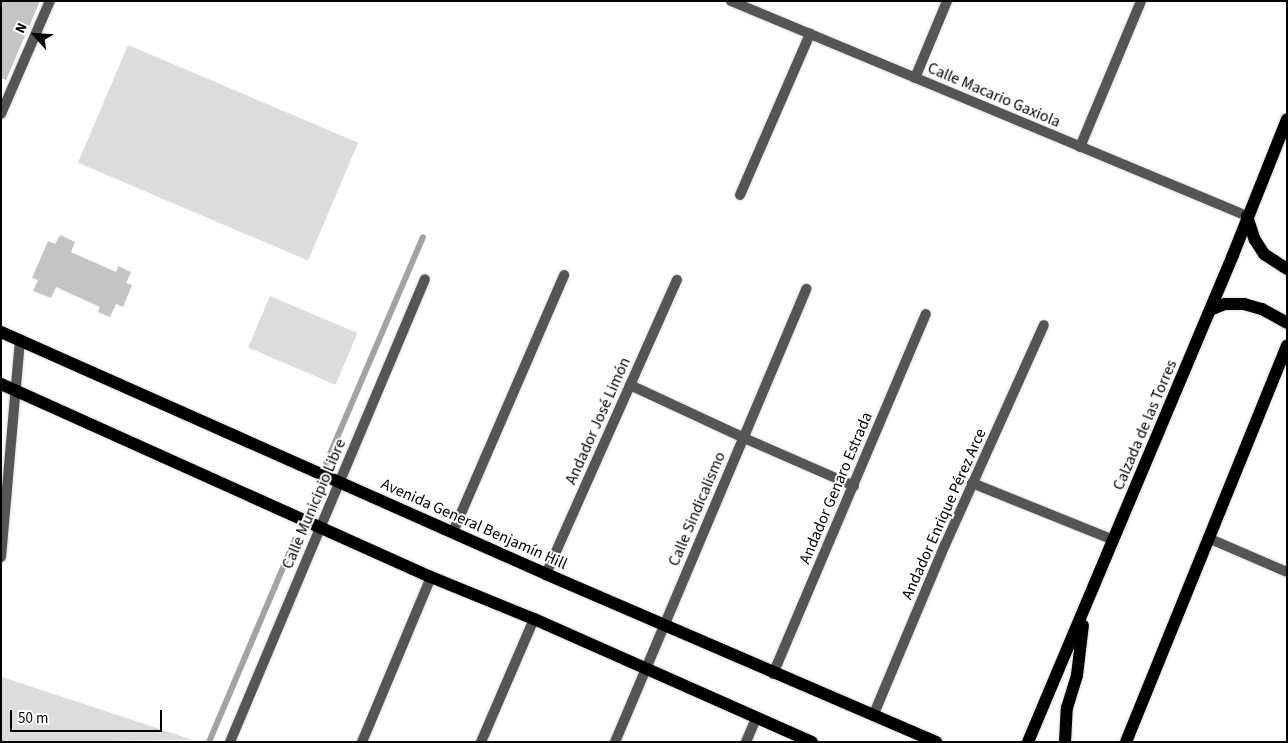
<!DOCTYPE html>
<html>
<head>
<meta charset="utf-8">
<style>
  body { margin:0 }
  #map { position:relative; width:1288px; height:743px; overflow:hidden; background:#fff; font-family:"Source Sans 3",sans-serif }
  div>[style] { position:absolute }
  .green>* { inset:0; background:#dcdcdc; transform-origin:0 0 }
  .stream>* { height:6px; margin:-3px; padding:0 3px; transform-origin:3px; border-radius:3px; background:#a3a3a3 }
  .building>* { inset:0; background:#c4c4c4 }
  .roads { filter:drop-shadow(0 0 1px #dbdbdb) drop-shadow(0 0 1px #dbdbdb) }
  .service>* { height:10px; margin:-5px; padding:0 5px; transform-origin:5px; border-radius:5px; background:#555 }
  .minor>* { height:10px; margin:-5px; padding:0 5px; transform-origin:5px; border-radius:5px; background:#555 }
  .primary>* { height:12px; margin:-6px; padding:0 6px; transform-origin:6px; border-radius:6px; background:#000 }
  span { translate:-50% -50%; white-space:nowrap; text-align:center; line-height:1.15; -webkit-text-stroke:4px #fff; paint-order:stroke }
  .street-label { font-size:16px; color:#000 }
  .frame { position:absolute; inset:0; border:2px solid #000; pointer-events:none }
  .north { position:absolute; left:10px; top:10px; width:50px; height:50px; -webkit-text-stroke:4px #fff; paint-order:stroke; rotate:296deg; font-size:14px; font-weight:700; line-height:20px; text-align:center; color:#000 }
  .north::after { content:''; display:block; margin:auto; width:18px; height:22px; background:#000; clip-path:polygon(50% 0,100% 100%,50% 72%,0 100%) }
  .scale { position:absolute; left:10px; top:710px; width:152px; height:22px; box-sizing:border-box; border:2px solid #000; border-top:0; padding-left:6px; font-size:15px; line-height:18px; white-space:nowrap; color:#000; -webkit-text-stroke:4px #fff; paint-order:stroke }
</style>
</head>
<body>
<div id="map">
  <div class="green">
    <div style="left:128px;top:45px;width:250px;height:128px;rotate:23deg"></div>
    <div style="left:270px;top:296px;width:95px;height:56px;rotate:23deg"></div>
    <div style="clip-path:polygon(2px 677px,193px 740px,1px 742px)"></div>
  </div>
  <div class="stream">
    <div style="left:324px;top:468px;width:251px;rotate:-66.8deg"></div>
    <div style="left:209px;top:742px;width:220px;rotate:-67deg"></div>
  </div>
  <div class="building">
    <div style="clip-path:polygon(1px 1px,40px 1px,6px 80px,1px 78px)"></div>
    <div style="clip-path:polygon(60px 235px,75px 242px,71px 252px,116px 272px,118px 266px,131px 272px,126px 283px,132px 285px,123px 307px,116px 304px,110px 317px,98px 312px,100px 307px,56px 287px,51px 298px,33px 291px,38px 280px,32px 278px,48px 241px,55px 244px)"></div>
  </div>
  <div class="roads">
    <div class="service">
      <div style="left:1px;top:114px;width:123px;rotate:-66.6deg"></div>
      <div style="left:740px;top:195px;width:176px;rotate:-66.5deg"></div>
      <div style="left:744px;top:438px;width:120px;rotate:23.6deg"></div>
      <div style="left:773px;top:674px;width:391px;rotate:-67deg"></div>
      <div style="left:873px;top:716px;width:186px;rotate:-67.2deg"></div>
      <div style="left:945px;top:545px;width:241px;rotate:-65.8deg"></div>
      <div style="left:362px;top:742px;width:179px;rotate:-67.3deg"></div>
      <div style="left:481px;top:742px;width:134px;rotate:-66.7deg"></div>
      <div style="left:746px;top:742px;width:26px;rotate:-67deg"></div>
    </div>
    <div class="minor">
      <div style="left:731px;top:1px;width:559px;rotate:22.62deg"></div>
      <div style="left:915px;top:78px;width:83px;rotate:-67.4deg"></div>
      <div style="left:1080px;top:147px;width:158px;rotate:-67.3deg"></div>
      <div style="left:630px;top:385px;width:126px;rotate:24.9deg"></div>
      <div style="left:972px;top:483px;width:153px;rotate:21.9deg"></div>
      <div style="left:453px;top:532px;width:280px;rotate:-66.6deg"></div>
      <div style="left:1208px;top:538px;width:86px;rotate:23.3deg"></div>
      <div style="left:1px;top:557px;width:218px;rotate:-85deg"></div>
      <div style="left:546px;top:574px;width:322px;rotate:-66deg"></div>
      <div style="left:230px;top:742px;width:502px;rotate:-67.16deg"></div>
      <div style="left:615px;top:742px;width:492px;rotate:-67.1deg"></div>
    </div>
    <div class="primary">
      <div style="left:1247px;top:216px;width:25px;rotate:72deg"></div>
      <div style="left:1255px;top:240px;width:17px;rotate:57deg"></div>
      <div style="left:1264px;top:254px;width:27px;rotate:33deg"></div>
      <div style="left:1210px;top:310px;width:16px;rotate:-22deg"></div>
      <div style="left:1225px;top:304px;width:19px"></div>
      <div style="left:1244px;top:304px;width:19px;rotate:16deg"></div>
      <div style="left:1262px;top:309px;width:29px;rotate:29deg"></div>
      <div style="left:1px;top:332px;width:596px;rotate:23.94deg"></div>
      <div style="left:546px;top:574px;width:425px;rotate:23.3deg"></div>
      <div style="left:1px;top:384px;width:471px;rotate:24.2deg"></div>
      <div style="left:431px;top:577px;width:111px;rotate:22.2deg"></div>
      <div style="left:534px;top:619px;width:304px;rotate:23.9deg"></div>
      <div style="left:1028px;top:742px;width:528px;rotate:-67.17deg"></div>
      <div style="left:1233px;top:255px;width:146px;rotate:-68.3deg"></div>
      <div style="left:1065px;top:742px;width:34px;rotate:-87deg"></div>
      <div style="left:1067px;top:708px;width:34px;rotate:-73deg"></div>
      <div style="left:1077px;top:675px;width:50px;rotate:-83.2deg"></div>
      <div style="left:1126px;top:742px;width:428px;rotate:-67.9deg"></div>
    </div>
  </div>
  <div class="street-label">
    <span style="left:994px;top:95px;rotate:23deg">Calle Macario Gaxiola</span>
    <span style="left:598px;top:421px;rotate:-66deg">Andador José Limón</span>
    <span style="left:1145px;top:425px;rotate:-67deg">Calzada de las Torres</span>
    <span style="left:836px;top:488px;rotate:-67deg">Andador Genaro Estrada</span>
    <span style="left:314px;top:504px;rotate:-67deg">Calle Municipio Libre</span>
    <span style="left:697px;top:509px;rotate:-67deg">Calle Sindicalismo</span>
    <span style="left:944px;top:514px;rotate:-66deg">Andador Enrique Pérez Arce</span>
    <span style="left:474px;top:524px;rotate:24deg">Avenida General Benjamín Hill</span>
  </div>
  <div class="frame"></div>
  <div class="north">N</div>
  <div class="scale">50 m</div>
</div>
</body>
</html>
